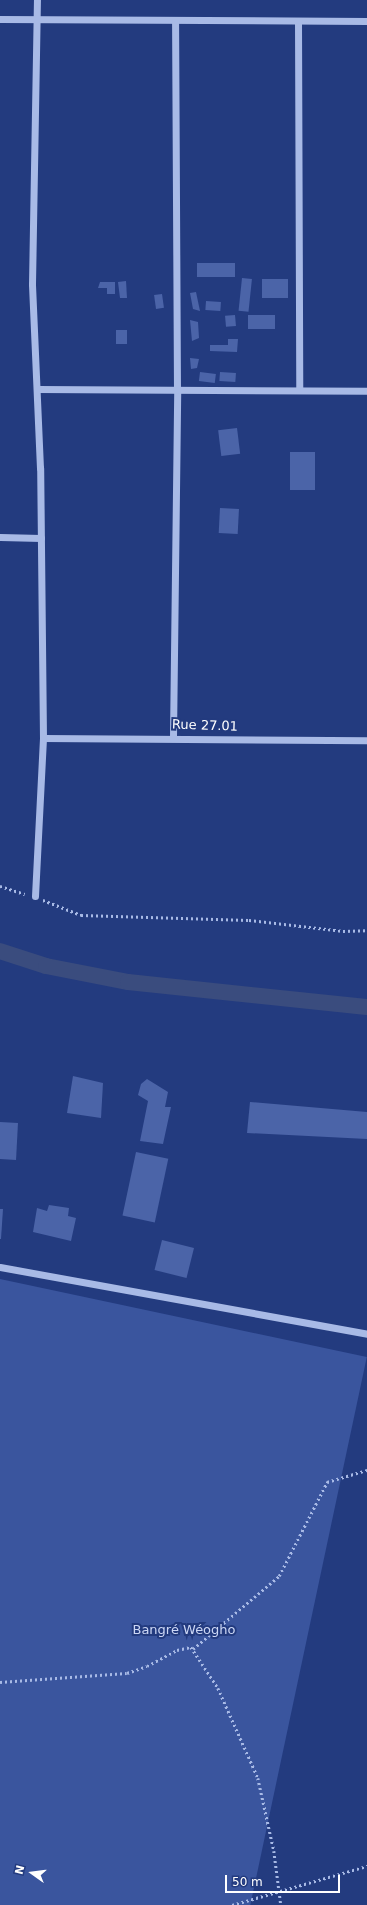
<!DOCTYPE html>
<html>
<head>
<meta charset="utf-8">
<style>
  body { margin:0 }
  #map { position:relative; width:367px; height:1905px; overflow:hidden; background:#233b7f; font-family:"DejaVu Sans",sans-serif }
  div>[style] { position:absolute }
  .green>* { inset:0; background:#3a559e; transform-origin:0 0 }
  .canal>* { height:16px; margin:-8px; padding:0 8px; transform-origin:8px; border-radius:8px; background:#3a4c7e }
  .building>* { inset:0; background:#4b64a8; transform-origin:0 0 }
  .path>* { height:2.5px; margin-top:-1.25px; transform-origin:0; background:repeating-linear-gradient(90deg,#a8bae6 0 2px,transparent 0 5px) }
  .minor>* { height:7px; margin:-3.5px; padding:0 3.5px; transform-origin:3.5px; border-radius:3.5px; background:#a8bae6 }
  span { translate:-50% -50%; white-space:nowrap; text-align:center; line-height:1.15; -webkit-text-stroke:4px #233b7f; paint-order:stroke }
  .street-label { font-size:13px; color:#fff }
  .park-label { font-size:13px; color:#ccd7f5 }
  .north { position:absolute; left:12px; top:1853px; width:40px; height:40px; -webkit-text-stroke:3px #233b7f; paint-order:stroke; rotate:284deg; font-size:11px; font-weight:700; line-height:16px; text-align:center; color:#fff }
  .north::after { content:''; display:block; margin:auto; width:14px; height:18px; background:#fff; clip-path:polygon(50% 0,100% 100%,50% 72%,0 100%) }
  .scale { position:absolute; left:225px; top:1875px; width:115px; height:18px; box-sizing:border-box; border:2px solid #fff; border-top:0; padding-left:5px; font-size:12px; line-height:14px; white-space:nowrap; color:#fff; -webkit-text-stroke:3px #233b7f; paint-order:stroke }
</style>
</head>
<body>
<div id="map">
  <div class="green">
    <div style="left:0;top:1279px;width:375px;height:626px;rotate:12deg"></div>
  </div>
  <div class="canal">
    <div style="left:0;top:951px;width:48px;rotate:18.1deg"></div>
    <div style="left:46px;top:966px;width:84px;rotate:11deg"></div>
    <div style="left:128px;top:982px;width:240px;rotate:6deg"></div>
  </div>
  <div class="building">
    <div style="left:235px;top:263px;width:14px;height:38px;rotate:90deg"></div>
    <div style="left:242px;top:278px;width:10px;height:33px;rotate:6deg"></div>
    <div style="left:262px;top:279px;width:26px;height:19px"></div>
    <div style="clip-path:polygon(126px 281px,127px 298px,120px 298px,118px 282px)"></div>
    <div style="clip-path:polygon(100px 282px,115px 282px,115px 294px,107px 294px,107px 288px,98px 288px)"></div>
    <div style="clip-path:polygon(196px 292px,200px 311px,193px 309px,190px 293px)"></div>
    <div style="left:162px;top:294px;width:14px;height:8px;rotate:82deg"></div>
    <div style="left:206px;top:301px;width:15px;height:9px;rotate:4deg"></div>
    <div style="left:235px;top:315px;width:11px;height:10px;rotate:85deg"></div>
    <div style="left:248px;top:315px;width:27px;height:14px"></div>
    <div style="clip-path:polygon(190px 320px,198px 322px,199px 338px,192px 341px)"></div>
    <div style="left:116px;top:330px;width:11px;height:14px"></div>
    <div style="clip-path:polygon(228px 339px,238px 339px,237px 352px,210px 351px,210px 345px,228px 345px)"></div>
    <div style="clip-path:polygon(190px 358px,199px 359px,197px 368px,191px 369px)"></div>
    <div style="left:200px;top:372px;width:16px;height:9px;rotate:7deg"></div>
    <div style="left:220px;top:372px;width:16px;height:9px;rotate:4deg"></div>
    <div style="left:237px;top:428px;width:26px;height:19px;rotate:83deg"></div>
    <div style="left:290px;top:452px;width:25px;height:38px"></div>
    <div style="left:220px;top:508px;width:19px;height:25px;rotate:3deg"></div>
    <div style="clip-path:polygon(73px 1076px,103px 1083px,101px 1118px,67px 1113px)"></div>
    <div style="clip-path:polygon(147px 1079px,168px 1092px,165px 1107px,171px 1107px,163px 1144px,140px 1141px,148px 1101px,138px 1095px,141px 1084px)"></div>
    <div style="clip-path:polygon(250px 1102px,367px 1112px,367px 1139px,247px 1133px)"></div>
    <div style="left:0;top:1122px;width:18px;height:37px;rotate:3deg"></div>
    <div style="left:136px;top:1152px;width:33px;height:65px;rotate:12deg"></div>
    <div style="clip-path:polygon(49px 1205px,69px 1208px,68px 1216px,76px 1218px,71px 1241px,33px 1232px,37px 1208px,47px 1211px)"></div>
    <div style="clip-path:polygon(0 1209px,3px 1209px,1px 1239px,0 1239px)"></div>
    <div style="left:162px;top:1240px;width:33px;height:31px;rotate:14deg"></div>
  </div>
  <div class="path">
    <div style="left:0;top:886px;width:26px;rotate:18deg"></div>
    <div style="left:43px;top:900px;width:41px;rotate:21.5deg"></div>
    <div style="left:81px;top:915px;width:168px;rotate:1.7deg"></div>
    <div style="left:249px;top:920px;width:95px;rotate:6.7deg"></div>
    <div style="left:343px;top:931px;width:24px;rotate:-2deg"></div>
    <div style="left:193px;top:1649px;width:113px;rotate:-40.3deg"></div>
    <div style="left:279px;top:1576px;width:106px;rotate:-62.9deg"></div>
    <div style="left:327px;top:1482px;width:42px;rotate:-16.7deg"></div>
    <div style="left:0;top:1682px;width:127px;rotate:-4.1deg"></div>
    <div style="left:127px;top:1673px;width:21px;rotate:-19deg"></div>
    <div style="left:147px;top:1666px;width:34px;rotate:-28deg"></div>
    <div style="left:177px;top:1650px;width:14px;rotate:-12deg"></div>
    <div style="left:191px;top:1647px;width:49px;rotate:56.6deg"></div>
    <div style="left:218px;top:1688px;width:98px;rotate:66deg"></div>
    <div style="left:258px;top:1778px;width:75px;rotate:77.6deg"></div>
    <div style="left:274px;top:1851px;width:54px;rotate:82.6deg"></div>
    <div style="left:232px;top:1905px;width:141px;rotate:-16.1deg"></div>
  </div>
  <div class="minor">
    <div style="left:0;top:19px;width:367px;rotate:0.3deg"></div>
    <div style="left:298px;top:21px;width:369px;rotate:89.8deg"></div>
    <div style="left:37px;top:389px;width:330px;rotate:0.3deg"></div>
    <div style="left:0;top:537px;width:41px;rotate:1.4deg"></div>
    <div style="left:173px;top:737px;width:347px;rotate:-89.3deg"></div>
    <div style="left:177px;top:390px;width:370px;rotate:-90.3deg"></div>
    <div style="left:43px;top:738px;width:324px;rotate:0.4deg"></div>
    <div style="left:35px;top:896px;width:158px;rotate:-87.1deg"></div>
    <div style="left:43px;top:738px;width:270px;rotate:-90.6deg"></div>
    <div style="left:40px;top:468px;width:184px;rotate:-92.5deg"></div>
    <div style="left:32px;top:284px;width:284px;rotate:-89deg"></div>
    <div style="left:0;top:1267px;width:373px;rotate:10.3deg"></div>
  </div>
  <div class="street-label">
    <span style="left:205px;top:726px;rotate:2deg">Rue 27.01</span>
  </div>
  <div class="park-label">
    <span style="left:184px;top:1630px">Bangré Wéogho</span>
  </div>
  <div class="north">N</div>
  <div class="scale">50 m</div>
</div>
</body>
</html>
